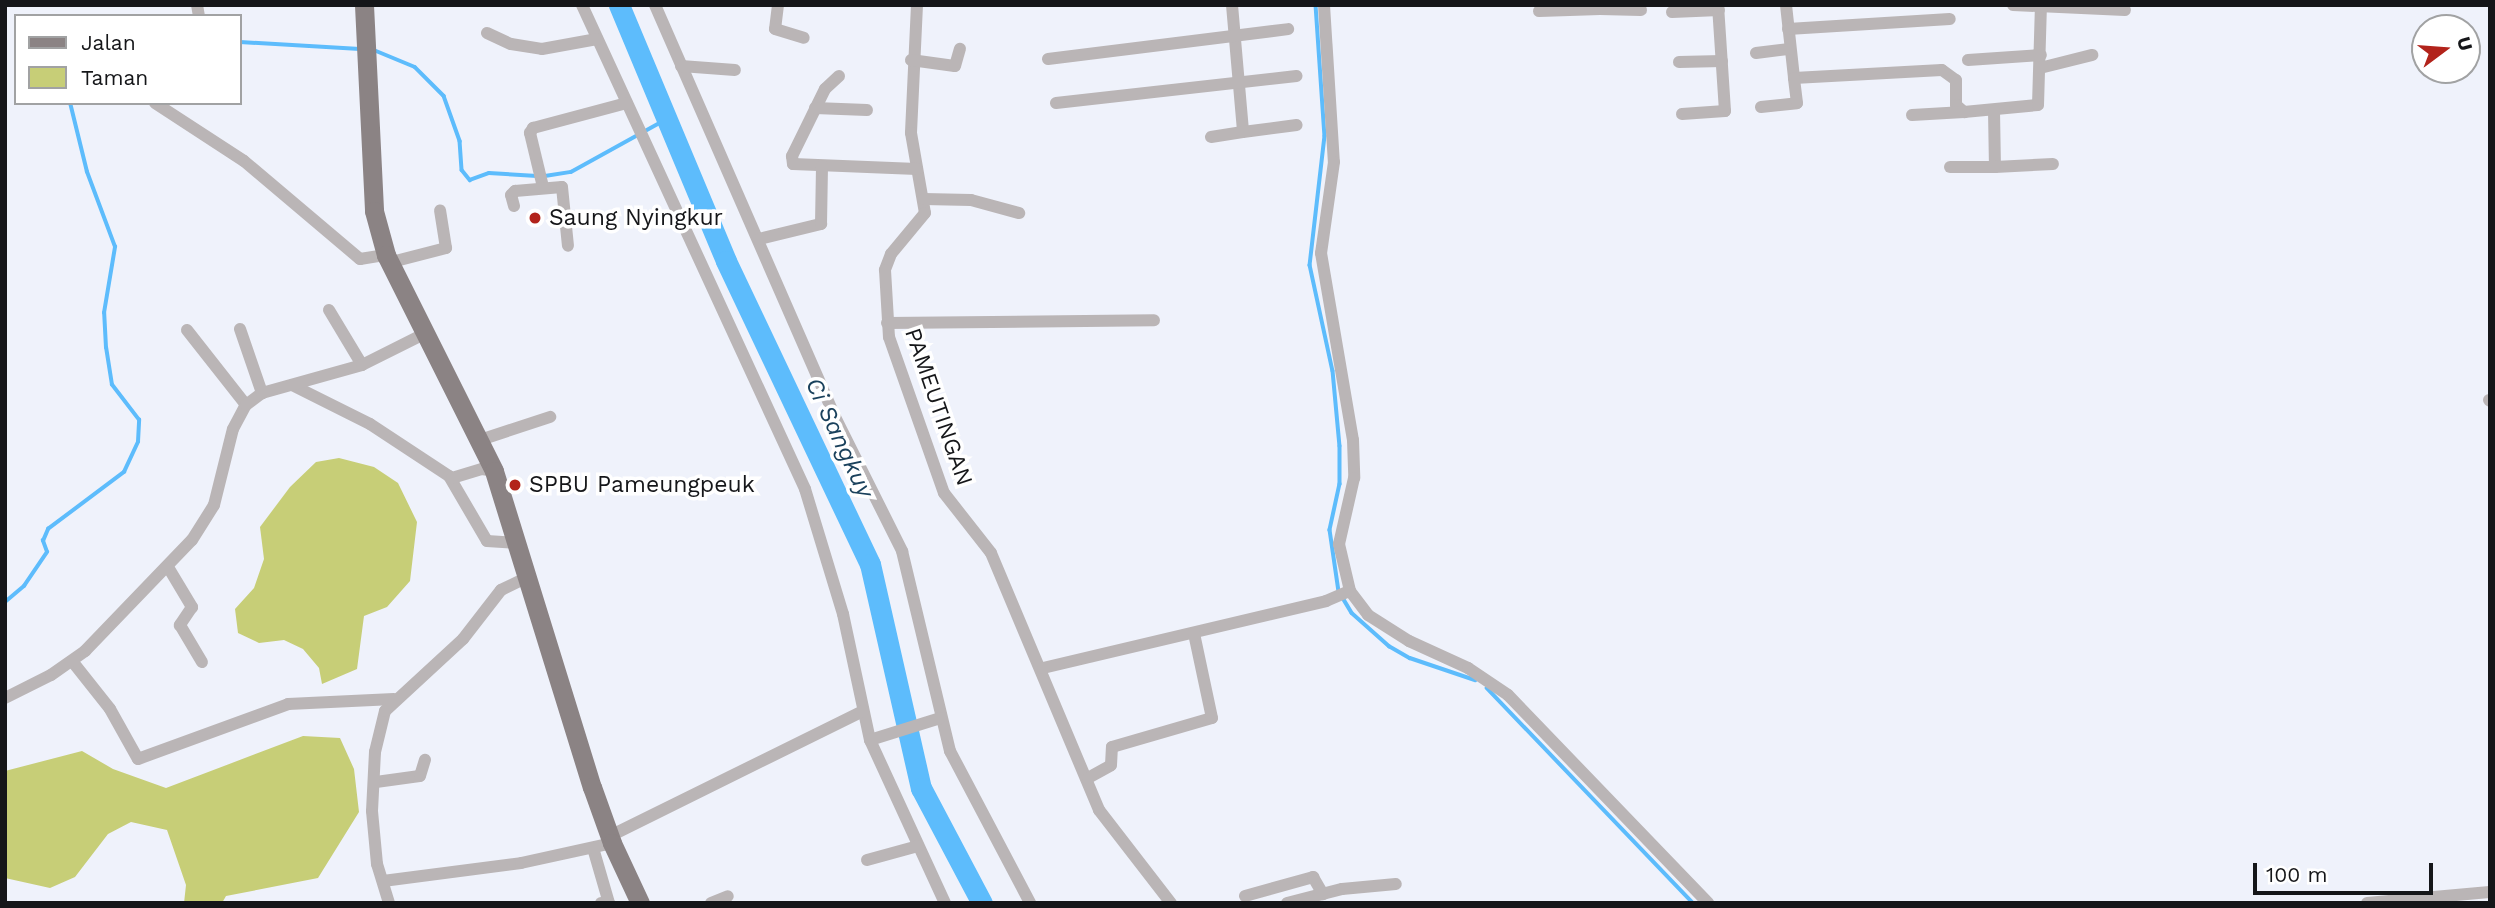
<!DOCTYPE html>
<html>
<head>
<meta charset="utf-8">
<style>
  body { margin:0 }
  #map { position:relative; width:2495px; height:908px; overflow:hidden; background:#eff2fb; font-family:"Work Sans",sans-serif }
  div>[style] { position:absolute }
  .green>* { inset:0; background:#c7ce77 }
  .stream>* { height:3.5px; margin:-1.75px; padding:0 1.75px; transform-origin:1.75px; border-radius:1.75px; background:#5dbcfc }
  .river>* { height:21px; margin:-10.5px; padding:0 10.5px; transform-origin:10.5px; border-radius:10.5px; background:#5dbcfc }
  .minor>* { height:12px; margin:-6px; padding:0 6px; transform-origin:6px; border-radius:6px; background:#bab5b6 }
  .primary>* { height:19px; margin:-9.5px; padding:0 9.5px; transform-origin:9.5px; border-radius:9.5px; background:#8b8384 }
  .dots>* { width:19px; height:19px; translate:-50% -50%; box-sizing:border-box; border:4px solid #fff; border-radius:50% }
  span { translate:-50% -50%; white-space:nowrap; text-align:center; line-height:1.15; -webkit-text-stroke:7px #fff; paint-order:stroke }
  .poi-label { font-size:23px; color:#151619 }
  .left { translate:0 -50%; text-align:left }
  .street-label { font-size:23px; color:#151619 }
  .water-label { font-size:24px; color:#1a415c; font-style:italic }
  .frame { position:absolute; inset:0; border:7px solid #151619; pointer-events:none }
  .legend { position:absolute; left:14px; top:14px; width:228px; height:91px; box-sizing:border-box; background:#fff; border:2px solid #a1a2a3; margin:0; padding:9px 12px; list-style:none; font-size:21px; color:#151619 }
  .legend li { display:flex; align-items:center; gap:14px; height:35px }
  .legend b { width:35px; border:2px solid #a1a2a3 }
  .north { position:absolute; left:2411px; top:14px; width:70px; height:70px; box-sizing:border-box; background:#fff; border:2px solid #a1a2a3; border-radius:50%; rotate:74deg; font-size:19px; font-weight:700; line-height:28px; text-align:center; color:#151619 }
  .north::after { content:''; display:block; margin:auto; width:24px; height:32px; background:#b2231b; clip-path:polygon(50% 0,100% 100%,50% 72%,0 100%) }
  .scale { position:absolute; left:2253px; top:863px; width:180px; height:32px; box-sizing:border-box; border:4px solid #151619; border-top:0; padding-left:9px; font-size:21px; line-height:24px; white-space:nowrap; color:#151619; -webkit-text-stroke:5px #fff; paint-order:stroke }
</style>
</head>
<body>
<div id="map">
  <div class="green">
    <div style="clip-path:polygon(339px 458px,374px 467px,398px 483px,417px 522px,410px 581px,387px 607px,364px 616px,357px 669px,322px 684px,319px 668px,303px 649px,284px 640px,259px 643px,238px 633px,235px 609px,254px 588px,264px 559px,260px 527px,290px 487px,316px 462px)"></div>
    <div style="clip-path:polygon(303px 736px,340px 738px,354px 769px,359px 812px,318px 878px,226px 896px,222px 903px,184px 903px,186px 885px,167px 830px,131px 822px,108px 834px,75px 877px,50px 888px,5px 878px,5px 771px,82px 751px,113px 769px,166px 788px)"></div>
  </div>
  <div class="stream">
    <div style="left:1316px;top:5px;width:131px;rotate:86.1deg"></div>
    <div style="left:1325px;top:136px;width:130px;rotate:96.6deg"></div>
    <div style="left:1310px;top:265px;width:108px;rotate:77.8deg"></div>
    <div style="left:1333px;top:371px;width:75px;rotate:84.7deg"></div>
    <div style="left:1340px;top:446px;width:38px;rotate:90deg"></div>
    <div style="left:1340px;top:484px;width:47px;rotate:102.3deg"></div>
    <div style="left:1330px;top:530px;width:63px;rotate:81.7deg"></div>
    <div style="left:240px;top:42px;width:120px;rotate:3.3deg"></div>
    <div style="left:374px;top:50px;width:44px;rotate:22.5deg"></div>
    <div style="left:415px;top:67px;width:41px;rotate:45deg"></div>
    <div style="left:444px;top:96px;width:48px;rotate:70.4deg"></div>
    <div style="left:460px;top:141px;width:29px;rotate:86deg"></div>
    <div style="left:462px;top:170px;width:13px;rotate:51deg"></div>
    <div style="left:470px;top:180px;width:20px;rotate:-20deg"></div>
    <div style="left:489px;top:173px;width:48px;rotate:3.6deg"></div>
    <div style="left:545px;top:176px;width:26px;rotate:-9deg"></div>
    <div style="left:571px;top:172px;width:110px;rotate:-28.9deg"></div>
    <div style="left:1343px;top:598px;width:17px;rotate:59deg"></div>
    <div style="left:1352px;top:613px;width:50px;rotate:41.7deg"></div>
    <div style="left:1389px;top:646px;width:24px;rotate:30deg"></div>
    <div style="left:1410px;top:658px;width:69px;rotate:18.7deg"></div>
    <div style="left:5px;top:602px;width:25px;rotate:-40deg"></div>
    <div style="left:24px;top:586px;width:41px;rotate:-55.9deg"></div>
    <div style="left:47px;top:552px;width:12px;rotate:-110deg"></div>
    <div style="left:43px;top:541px;width:13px;rotate:-67deg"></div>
    <div style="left:48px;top:529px;width:95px;rotate:-36.9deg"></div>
    <div style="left:124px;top:472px;width:33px;rotate:-65deg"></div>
    <div style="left:138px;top:442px;width:22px;rotate:-87deg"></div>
    <div style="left:139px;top:420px;width:44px;rotate:-127.6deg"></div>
    <div style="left:112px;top:385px;width:37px;rotate:-99deg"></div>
    <div style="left:106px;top:348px;width:35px;rotate:-93deg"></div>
    <div style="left:104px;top:313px;width:67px;rotate:-80.5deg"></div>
    <div style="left:115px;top:247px;width:80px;rotate:-110.5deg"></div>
    <div style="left:87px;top:172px;width:71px;rotate:-103.8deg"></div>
    <div style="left:1487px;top:688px;width:298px;rotate:46.2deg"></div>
  </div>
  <div class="river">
    <div style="left:619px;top:5px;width:277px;rotate:67.3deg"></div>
    <div style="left:726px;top:261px;width:335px;rotate:64.6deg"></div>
    <div style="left:870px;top:564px;width:230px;rotate:77.2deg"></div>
    <div style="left:921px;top:788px;width:130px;rotate:62.1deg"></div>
  </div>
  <div class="minor">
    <div style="left:197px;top:5px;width:11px;rotate:80deg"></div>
    <div style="left:582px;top:5px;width:533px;rotate:65.26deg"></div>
    <div style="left:805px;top:489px;width:131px;rotate:73.1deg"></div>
    <div style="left:843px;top:614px;width:129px;rotate:77.9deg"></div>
    <div style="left:870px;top:740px;width:179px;rotate:65.3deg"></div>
    <div style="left:655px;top:5px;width:443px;rotate:66.4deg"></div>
    <div style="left:832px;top:411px;width:157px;rotate:63.4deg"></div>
    <div style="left:902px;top:551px;width:206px;rotate:76.5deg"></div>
    <div style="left:950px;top:751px;width:172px;rotate:62.2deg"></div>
    <div style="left:778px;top:5px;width:24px;rotate:97deg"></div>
    <div style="left:775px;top:29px;width:30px;rotate:17deg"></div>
    <div style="left:917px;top:5px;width:128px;rotate:92.7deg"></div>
    <div style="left:911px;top:133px;width:81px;rotate:80.1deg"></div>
    <div style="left:925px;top:213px;width:53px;rotate:129.7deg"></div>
    <div style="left:891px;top:254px;width:17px;rotate:111deg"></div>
    <div style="left:885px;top:270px;width:67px;rotate:86.6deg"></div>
    <div style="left:889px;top:337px;width:165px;rotate:70.6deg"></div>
    <div style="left:944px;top:493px;width:76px;rotate:51.9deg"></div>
    <div style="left:991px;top:553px;width:279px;rotate:67.2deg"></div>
    <div style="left:1099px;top:810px;width:118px;rotate:52.3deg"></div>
    <div style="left:1232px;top:5px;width:127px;rotate:85deg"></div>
    <div style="left:1243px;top:132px;width:54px;rotate:-7.4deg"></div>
    <div style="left:1324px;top:5px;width:157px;rotate:86.4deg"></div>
    <div style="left:1334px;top:162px;width:92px;rotate:98.1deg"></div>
    <div style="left:1321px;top:253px;width:190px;rotate:80.3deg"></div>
    <div style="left:1353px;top:440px;width:38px;rotate:88deg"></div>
    <div style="left:1354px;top:478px;width:68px;rotate:102.8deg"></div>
    <div style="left:1339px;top:544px;width:48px;rotate:76.8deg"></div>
    <div style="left:1350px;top:591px;width:30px;rotate:53deg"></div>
    <div style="left:1368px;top:615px;width:49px;rotate:32.4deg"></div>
    <div style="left:1409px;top:641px;width:65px;rotate:24.6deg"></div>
    <div style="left:1468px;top:668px;width:48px;rotate:34deg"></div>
    <div style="left:1508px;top:695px;width:289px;rotate:46.1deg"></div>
    <div style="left:1599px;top:5px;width:4px;rotate:76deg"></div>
    <div style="left:1600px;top:9px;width:41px;rotate:1.4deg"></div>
    <div style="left:1786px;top:5px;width:73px;rotate:83.7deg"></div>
    <div style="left:1794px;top:78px;width:148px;rotate:-3.1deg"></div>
    <div style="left:1942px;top:70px;width:17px;rotate:36deg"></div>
    <div style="left:1956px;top:80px;width:25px;rotate:90deg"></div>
    <div style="left:1956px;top:105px;width:11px;rotate:41deg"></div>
    <div style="left:1964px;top:112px;width:74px;rotate:-5.4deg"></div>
    <div style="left:2038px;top:105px;width:100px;rotate:-88.3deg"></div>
    <div style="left:2013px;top:5px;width:112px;rotate:2.6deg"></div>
    <div style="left:1539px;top:11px;width:61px;rotate:-1.9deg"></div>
    <div style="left:1672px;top:12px;width:47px;rotate:-2.4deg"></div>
    <div style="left:1788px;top:29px;width:162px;rotate:-3.5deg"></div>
    <div style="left:487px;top:33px;width:26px;rotate:25deg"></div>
    <div style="left:511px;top:44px;width:31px;rotate:9deg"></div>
    <div style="left:542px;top:49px;width:56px;rotate:-10.3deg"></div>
    <div style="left:1756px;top:53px;width:34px;rotate:-7deg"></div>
    <div style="left:1048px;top:59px;width:242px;rotate:-7.1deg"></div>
    <div style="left:911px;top:60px;width:44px;rotate:7.8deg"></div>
    <div style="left:955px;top:66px;width:18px;rotate:-74deg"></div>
    <div style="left:1968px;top:60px;width:73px;rotate:-3.9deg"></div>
    <div style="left:1679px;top:62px;width:43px;rotate:-1.3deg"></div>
    <div style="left:681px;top:66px;width:54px;rotate:4.2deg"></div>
    <div style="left:2040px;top:68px;width:54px;rotate:-14deg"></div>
    <div style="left:839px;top:76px;width:19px;rotate:137deg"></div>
    <div style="left:825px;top:89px;width:75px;rotate:116.2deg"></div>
    <div style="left:792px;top:156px;width:8px;rotate:83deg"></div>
    <div style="left:793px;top:164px;width:124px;rotate:2.3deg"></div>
    <div style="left:155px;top:103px;width:106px;rotate:33.1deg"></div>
    <div style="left:244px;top:161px;width:152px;rotate:40.2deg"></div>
    <div style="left:360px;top:259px;width:26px;rotate:-9deg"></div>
    <div style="left:1056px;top:103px;width:242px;rotate:-6.4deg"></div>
    <div style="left:1761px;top:107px;width:36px;rotate:-6deg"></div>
    <div style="left:1797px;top:103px;width:25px;rotate:-97deg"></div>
    <div style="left:815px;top:108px;width:52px;rotate:2.2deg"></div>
    <div style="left:1994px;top:111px;width:56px;rotate:89deg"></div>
    <div style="left:1995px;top:167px;width:58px;rotate:-3deg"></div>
    <div style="left:1682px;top:114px;width:43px;rotate:-4deg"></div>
    <div style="left:1725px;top:111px;width:106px;rotate:-93.8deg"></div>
    <div style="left:1912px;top:115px;width:52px;rotate:-3.3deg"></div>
    <div style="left:1211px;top:137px;width:32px;rotate:-9deg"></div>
    <div style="left:1950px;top:167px;width:45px"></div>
    <div style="left:543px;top:187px;width:56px;rotate:-103.5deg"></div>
    <div style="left:530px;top:133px;width:6px;rotate:-59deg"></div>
    <div style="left:533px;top:128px;width:97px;rotate:-14.9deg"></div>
    <div style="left:924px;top:199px;width:47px;rotate:1.2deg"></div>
    <div style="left:971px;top:200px;width:50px;rotate:15.2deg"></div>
    <div style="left:514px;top:206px;width:11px;rotate:-105deg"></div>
    <div style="left:511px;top:195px;width:6px;rotate:-45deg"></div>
    <div style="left:515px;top:191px;width:47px;rotate:-4.9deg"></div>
    <div style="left:562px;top:187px;width:59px;rotate:84.2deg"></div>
    <div style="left:759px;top:239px;width:64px;rotate:-13.6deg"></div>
    <div style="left:821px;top:224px;width:58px;rotate:-89deg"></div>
    <div style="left:388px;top:263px;width:60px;rotate:-14.5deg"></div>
    <div style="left:446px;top:248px;width:38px;rotate:-99deg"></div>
    <div style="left:329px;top:310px;width:64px;rotate:59deg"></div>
    <div style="left:887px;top:323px;width:267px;rotate:-0.6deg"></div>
    <div style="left:240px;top:329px;width:68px;rotate:71deg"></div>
    <div style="left:187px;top:330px;width:95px;rotate:51.8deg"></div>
    <div style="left:292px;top:385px;width:87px;rotate:26.6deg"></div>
    <div style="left:370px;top:424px;width:95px;rotate:33.4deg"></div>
    <div style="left:449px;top:476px;width:75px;rotate:59.7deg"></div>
    <div style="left:487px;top:541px;width:31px;rotate:4deg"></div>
    <div style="left:2489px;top:400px;width:1px;rotate:45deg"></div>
    <div style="left:480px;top:440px;width:74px;rotate:-18.2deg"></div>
    <div style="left:452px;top:478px;width:31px;rotate:-17deg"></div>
    <div style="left:482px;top:469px;width:12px;rotate:9deg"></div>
    <div style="left:168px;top:567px;width:47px;rotate:59deg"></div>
    <div style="left:192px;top:607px;width:22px;rotate:124deg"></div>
    <div style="left:180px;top:625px;width:43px;rotate:59.3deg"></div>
    <div style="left:72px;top:661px;width:61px;rotate:51.6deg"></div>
    <div style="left:110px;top:709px;width:57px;rotate:60.8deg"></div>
    <div style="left:138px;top:759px;width:160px;rotate:-20.1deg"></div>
    <div style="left:288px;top:704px;width:106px;rotate:-2.7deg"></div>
    <div style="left:1043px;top:668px;width:291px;rotate:-13.3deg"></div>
    <div style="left:1326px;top:601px;width:26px;rotate:-23deg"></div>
    <div style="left:5px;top:698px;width:51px;rotate:-26.6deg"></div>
    <div style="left:51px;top:675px;width:42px;rotate:-35.2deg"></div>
    <div style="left:85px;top:651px;width:154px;rotate:-46.1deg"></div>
    <div style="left:192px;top:540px;width:41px;rotate:-57.8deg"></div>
    <div style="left:214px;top:505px;width:78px;rotate:-76deg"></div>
    <div style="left:233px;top:429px;width:27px;rotate:-62deg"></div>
    <div style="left:246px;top:405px;width:20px;rotate:-37deg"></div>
    <div style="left:262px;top:393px;width:104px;rotate:-15.6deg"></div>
    <div style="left:362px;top:365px;width:69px;rotate:-26.6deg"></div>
    <div style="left:870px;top:740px;width:73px;rotate:-17.4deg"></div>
    <div style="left:1088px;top:778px;width:26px;rotate:-29deg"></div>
    <div style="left:1111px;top:765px;width:18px;rotate:-87deg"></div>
    <div style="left:1112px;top:747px;width:104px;rotate:-16.2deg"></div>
    <div style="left:1212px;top:718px;width:87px;rotate:-102deg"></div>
    <div style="left:376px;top:782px;width:44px;rotate:-7.8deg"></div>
    <div style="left:420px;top:776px;width:17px;rotate:-73deg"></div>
    <div style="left:610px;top:836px;width:282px;rotate:-26.3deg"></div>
    <div style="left:593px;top:848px;width:57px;rotate:73.8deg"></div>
    <div style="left:609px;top:903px;width:8px;rotate:180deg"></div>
    <div style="left:867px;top:860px;width:53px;rotate:-15.4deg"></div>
    <div style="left:383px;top:881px;width:139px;rotate:-7.4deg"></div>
    <div style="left:521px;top:863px;width:93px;rotate:-12.4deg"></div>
    <div style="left:1245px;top:896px;width:71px;rotate:-15.6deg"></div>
    <div style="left:1313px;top:877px;width:20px;rotate:60deg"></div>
    <div style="left:389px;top:903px;width:41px;rotate:-107.1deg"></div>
    <div style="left:377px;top:864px;width:53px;rotate:-95.4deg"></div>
    <div style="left:372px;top:811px;width:59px;rotate:-87.1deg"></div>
    <div style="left:375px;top:752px;width:42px;rotate:-76.3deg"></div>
    <div style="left:385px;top:711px;width:106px;rotate:-42.7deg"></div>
    <div style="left:463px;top:639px;width:62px;rotate:-52.2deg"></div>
    <div style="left:501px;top:590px;width:30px;rotate:-26deg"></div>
    <div style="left:711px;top:903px;width:18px;rotate:-22deg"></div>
    <div style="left:1287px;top:903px;width:57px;rotate:-14.3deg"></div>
    <div style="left:1342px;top:889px;width:54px;rotate:-5.3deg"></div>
    <div style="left:2367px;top:903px;width:123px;rotate:-5.1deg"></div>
  </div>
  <div class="primary">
    <div style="left:364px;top:5px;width:206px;rotate:87.2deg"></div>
    <div style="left:374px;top:211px;width:46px;rotate:74.7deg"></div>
    <div style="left:386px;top:255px;width:241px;rotate:63.4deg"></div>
    <div style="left:494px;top:471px;width:331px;rotate:72.8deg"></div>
    <div style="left:592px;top:787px;width:59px;rotate:70.3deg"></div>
    <div style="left:612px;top:843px;width:66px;rotate:65deg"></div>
  </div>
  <div class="dots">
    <div style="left:535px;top:218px;background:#b2231b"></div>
    <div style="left:515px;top:485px;background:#b2231b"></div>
  </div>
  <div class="poi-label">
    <span class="left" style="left:549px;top:218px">Saung Nyingkur</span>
    <span class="left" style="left:529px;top:485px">SPBU Pameungpeuk</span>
  </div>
  <div class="street-label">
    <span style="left:938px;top:407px;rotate:71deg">PAMEUTINGAN</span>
  </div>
  <div class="water-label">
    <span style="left:839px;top:438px;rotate:65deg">Ci Sangkuy</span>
  </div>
  <div class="frame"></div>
  <ul class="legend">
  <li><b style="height:9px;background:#8b8384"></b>Jalan</li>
  <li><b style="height:19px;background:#c7ce77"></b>Taman</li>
  </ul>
  <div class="north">U</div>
  <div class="scale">100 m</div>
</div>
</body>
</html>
